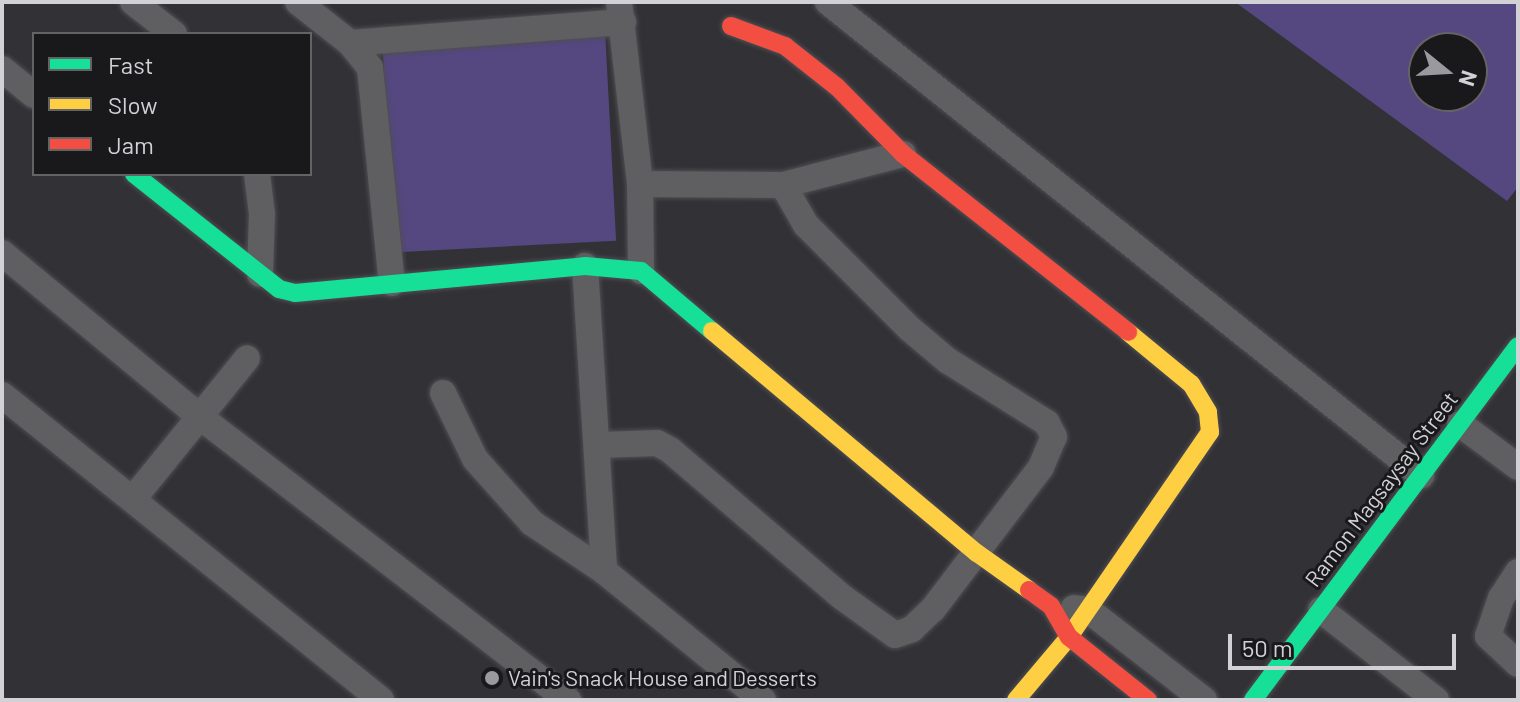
<!DOCTYPE html>
<html>
<head>
<meta charset="utf-8">
<style>
  body { margin:0 }
  #map { position:relative; width:1520px; height:702px; overflow:hidden; background:#323136; font-family:Barlow,sans-serif }
  div>[style] { position:absolute }
  .green>* { inset:0; background:#554780; transform-origin:0 0 }
  .roads { filter:drop-shadow(0 0 2px #4f4e52) drop-shadow(0 0 2px #4f4e52) }
  .street>* { height:26px; margin:-13px; padding:0 13px; transform-origin:13px; border-radius:13px; background:#5f5e61 }
  .fast>* { height:18px; margin:-9px; padding:0 9px; transform-origin:9px; border-radius:9px; background:#16e098 }
  .slow>* { height:18px; margin:-9px; padding:0 9px; transform-origin:9px; border-radius:9px; background:#ffcf43 }
  .jam>* { height:18px; margin:-9px; padding:0 9px; transform-origin:9px; border-radius:9px; background:#f24e42 }
  .dots>* { width:22px; height:22px; translate:-50% -50%; box-sizing:border-box; border:4px solid #19191c; border-radius:50% }
  span { translate:-50% -50%; white-space:nowrap; text-align:center; line-height:1.15; -webkit-text-stroke:6px #19191c; paint-order:stroke }
  .street-label { font-size:22px; color:#d2d1d5 }
  .poi-label { font-size:22px; color:#d2d1d5 }
  .left { translate:0 -50%; text-align:left }
  .frame { position:absolute; inset:0; border:4px solid #d2d1d5; pointer-events:none }
  .legend { position:absolute; left:32px; top:32px; width:280px; height:144px; box-sizing:border-box; background:#19191c; border:2px solid #636366; margin:0; padding:10px 14px; list-style:none; font-size:24px; color:#d2d1d5 }
  .legend li { display:flex; align-items:center; gap:16px; height:40px }
  .legend b { width:40px; border:2px solid #636366 }
  .north { position:absolute; left:1408px; top:32px; width:80px; height:80px; box-sizing:border-box; background:#19191c; border:2px solid #636366; border-radius:50%; rotate:108deg; font-size:22px; font-weight:700; line-height:32px; text-align:center; color:#d2d1d5 }
  .north::after { content:''; display:block; margin:auto; width:28px; height:36px; background:#9a999d; clip-path:polygon(50% 0,100% 100%,50% 72%,0 100%) }
  .scale { position:absolute; left:1228px; top:634px; width:228px; height:36px; box-sizing:border-box; border:4px solid #d2d1d5; border-top:0; padding-left:10px; font-size:24px; line-height:28px; white-space:nowrap; color:#d2d1d5; -webkit-text-stroke:6px #19191c; paint-order:stroke }
</style>
</head>
<body>
<div id="map">
  <div class="green">
    <div style="clip-path:polygon(evenodd,1235px 2px,1518px 2px,1518px 187px,1507px 201px,1235px 2px,1424px 48px,1472px 48px,1472px 96px,1424px 96px,1424px 48px)"></div>
    <div style="left:605px;top:29px;width:212px;height:223px;rotate:87deg"></div>
  </div>
  <div class="roads">
    <div class="street">
      <div style="left:133px;top:2px;width:52px;rotate:38deg"></div>
      <div style="left:298px;top:2px;width:66px;rotate:38.3deg"></div>
      <div style="left:350px;top:43px;width:32px;rotate:51deg"></div>
      <div style="left:370px;top:68px;width:216px;rotate:84.2deg"></div>
      <div style="left:619px;top:2px;width:183px;rotate:83.4deg"></div>
      <div style="left:640px;top:184px;width:87px;rotate:89.3deg"></div>
      <div style="left:828px;top:2px;width:759px;rotate:38.58deg"></div>
      <div style="left:350px;top:43px;width:274px;rotate:-4.4deg"></div>
      <div style="left:2px;top:69px;width:41px;rotate:39.1deg"></div>
      <div style="left:257px;top:174px;width:40px;rotate:82.9deg"></div>
      <div style="left:262px;top:214px;width:60px;rotate:91.9deg"></div>
      <div style="left:640px;top:184px;width:143px;rotate:0.4deg"></div>
      <div style="left:783px;top:185px;width:124px;rotate:-14.5deg"></div>
      <div style="left:2px;top:253px;width:256px;rotate:39.6deg"></div>
      <div style="left:199px;top:416px;width:466px;rotate:37.6deg"></div>
      <div style="left:585px;top:266px;width:306px;rotate:86.4deg"></div>
      <div style="left:443px;top:393px;width:73px;rotate:64.1deg"></div>
      <div style="left:475px;top:459px;width:86px;rotate:48.3deg"></div>
      <div style="left:532px;top:523px;width:87px;rotate:33.7deg"></div>
      <div style="left:604px;top:571px;width:205px;rotate:39.1deg"></div>
      <div style="left:2px;top:395px;width:486px;rotate:38.8deg"></div>
      <div style="left:1460px;top:424px;width:72px;rotate:36.6deg"></div>
      <div style="left:600px;top:445px;width:57px;rotate:-2deg"></div>
      <div style="left:657px;top:443px;width:15px;rotate:28deg"></div>
      <div style="left:670px;top:450px;width:226px;rotate:40.5deg"></div>
      <div style="left:842px;top:597px;width:65px;rotate:35.6deg"></div>
      <div style="left:895px;top:635px;width:18px;rotate:-19deg"></div>
      <div style="left:912px;top:629px;width:29px;rotate:-44deg"></div>
      <div style="left:933px;top:609px;width:178px;rotate:-52.7deg"></div>
      <div style="left:1041px;top:467px;width:33px;rotate:-67deg"></div>
      <div style="left:1054px;top:437px;width:16px;rotate:-117deg"></div>
      <div style="left:1047px;top:423px;width:117px;rotate:-147.9deg"></div>
      <div style="left:948px;top:361px;width:50px;rotate:-139.9deg"></div>
      <div style="left:910px;top:329px;width:147px;rotate:-135deg"></div>
      <div style="left:806px;top:225px;width:46px;rotate:-119.9deg"></div>
      <div style="left:133px;top:499px;width:181px;rotate:-51deg"></div>
      <div style="left:1518px;top:572px;width:31px;rotate:123deg"></div>
      <div style="left:1501px;top:598px;width:40px;rotate:108.9deg"></div>
      <div style="left:1488px;top:636px;width:41px;rotate:43deg"></div>
      <div style="left:1074px;top:608px;width:14px;rotate:8deg"></div>
      <div style="left:1088px;top:610px;width:147px;rotate:37.8deg"></div>
      <div style="left:1321px;top:610px;width:146px;rotate:38deg"></div>
    </div>
    <div class="fast">
      <div style="left:134px;top:174px;width:185px;rotate:38.4deg"></div>
      <div style="left:279px;top:289px;width:16px;rotate:14deg"></div>
      <div style="left:295px;top:293px;width:291px;rotate:-5.3deg"></div>
      <div style="left:585px;top:266px;width:56px;rotate:5.1deg"></div>
      <div style="left:641px;top:271px;width:93px;rotate:40.2deg"></div>
      <div style="left:1253px;top:700px;width:442px;rotate:-53.2deg"></div>
    </div>
    <div class="slow">
      <div style="left:712px;top:331px;width:346px;rotate:40deg"></div>
      <div style="left:977px;top:553px;width:64px;rotate:35.4deg"></div>
      <div style="left:1016px;top:700px;width:82px;rotate:-49.9deg"></div>
      <div style="left:1069px;top:637px;width:249px;rotate:-55.5deg"></div>
      <div style="left:1210px;top:432px;width:20px;rotate:-96deg"></div>
      <div style="left:1208px;top:412px;width:33px;rotate:-121deg"></div>
      <div style="left:1191px;top:384px;width:82px;rotate:-140.5deg"></div>
    </div>
    <div class="jam">
      <div style="left:731px;top:26px;width:58px;rotate:20.3deg"></div>
      <div style="left:785px;top:46px;width:66px;rotate:38.3deg"></div>
      <div style="left:837px;top:87px;width:94px;rotate:45.4deg"></div>
      <div style="left:903px;top:154px;width:287px;rotate:38.3deg"></div>
      <div style="left:1029px;top:590px;width:27px;rotate:36deg"></div>
      <div style="left:1051px;top:606px;width:36px;rotate:60deg"></div>
      <div style="left:1069px;top:637px;width:101px;rotate:38.6deg"></div>
    </div>
  </div>
  <div class="dots">
    <div style="left:492px;top:678px;background:#9a999d"></div>
  </div>
  <div class="street-label">
    <span style="left:1381px;top:489px;rotate:-53deg">Ramon Magsaysay Street</span>
  </div>
  <div class="poi-label">
    <span class="left" style="left:508px;top:678px">Vain's Snack House and Desserts</span>
  </div>
  <div class="frame"></div>
  <ul class="legend">
  <li><b style="height:10px;background:#16e098"></b>Fast</li>
  <li><b style="height:10px;background:#ffcf43"></b>Slow</li>
  <li><b style="height:10px;background:#f24e42"></b>Jam</li>
  </ul>
  <div class="north">N</div>
  <div class="scale">50 m</div>
</div>
</body>
</html>
